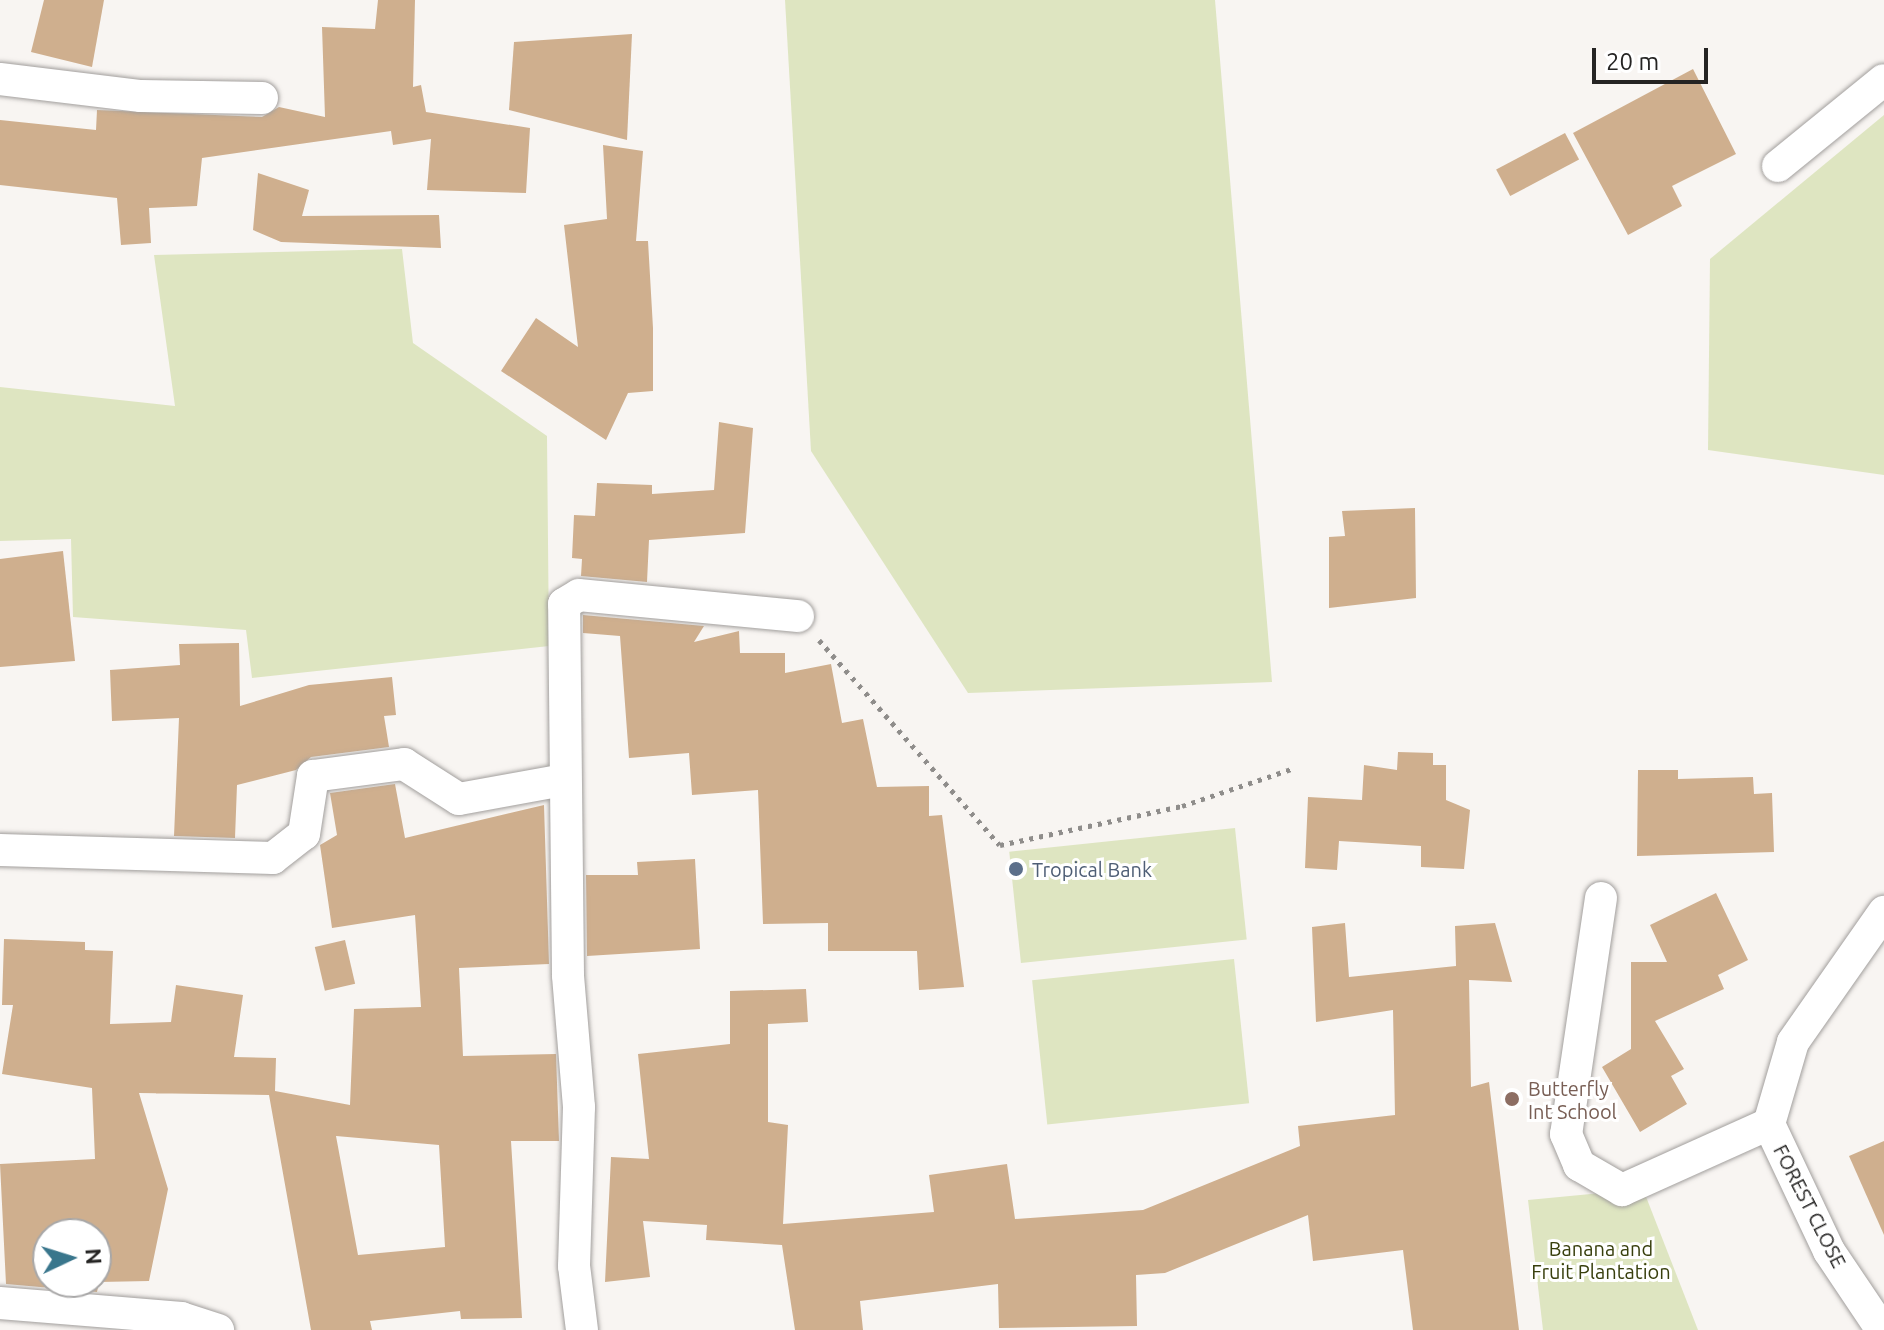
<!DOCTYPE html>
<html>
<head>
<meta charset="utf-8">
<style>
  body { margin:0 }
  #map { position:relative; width:1884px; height:1330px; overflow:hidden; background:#f8f5f2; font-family:Ubuntu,sans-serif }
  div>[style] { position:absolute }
  .green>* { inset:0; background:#dee5c1; transform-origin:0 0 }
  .building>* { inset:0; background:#cfaf8e; transform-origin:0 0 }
  .path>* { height:5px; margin-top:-2.5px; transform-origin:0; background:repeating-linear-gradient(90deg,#8f8d8b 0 4px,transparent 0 10px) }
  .roads { filter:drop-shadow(0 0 2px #a29f9d) drop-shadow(0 0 2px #a29f9d) }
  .street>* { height:32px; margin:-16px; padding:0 16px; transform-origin:16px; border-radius:16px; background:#fff }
  .dots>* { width:22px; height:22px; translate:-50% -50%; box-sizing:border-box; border:4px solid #fff; border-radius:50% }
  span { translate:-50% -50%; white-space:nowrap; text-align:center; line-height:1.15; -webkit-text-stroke:6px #fff; paint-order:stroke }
  .service-label { font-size:20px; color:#4e5e75 }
  .left { translate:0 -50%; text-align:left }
  .education-label { font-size:20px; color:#785e54 }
  .street-label { font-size:20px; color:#252423 }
  .park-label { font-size:20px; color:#383f0d }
  .north { position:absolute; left:32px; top:1218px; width:80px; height:80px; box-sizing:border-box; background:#fff; border:2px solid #a8a7a7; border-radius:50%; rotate:86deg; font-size:22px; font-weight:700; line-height:32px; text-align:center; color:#252423 }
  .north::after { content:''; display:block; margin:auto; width:28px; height:36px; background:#39768c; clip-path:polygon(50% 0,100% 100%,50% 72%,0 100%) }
  .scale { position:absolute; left:1592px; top:48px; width:116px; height:36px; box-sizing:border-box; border:4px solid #252423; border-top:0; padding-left:10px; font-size:24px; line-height:28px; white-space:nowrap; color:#252423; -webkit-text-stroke:6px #fff; paint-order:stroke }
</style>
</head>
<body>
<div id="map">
  <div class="green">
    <div style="clip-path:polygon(785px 0,1215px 0,1272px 682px,968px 693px,811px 451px)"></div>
    <div style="clip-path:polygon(1884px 115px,1884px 475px,1708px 450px,1710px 259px)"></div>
    <div style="clip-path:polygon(402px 249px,413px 343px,547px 436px,549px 646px,252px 678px,246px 630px,73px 617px,71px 539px,0 541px,0 387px,175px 406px,154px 255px)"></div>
    <div style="left:1235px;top:828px;width:112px;height:227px;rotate:84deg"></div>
    <div style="left:1234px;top:959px;width:145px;height:203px;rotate:84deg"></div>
    <div style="clip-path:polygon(1643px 1189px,1698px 1330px,1543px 1330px,1528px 1200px)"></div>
  </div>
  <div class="building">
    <div style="clip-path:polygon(44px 0,104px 0,92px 67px,31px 52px)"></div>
    <div style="clip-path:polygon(378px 0,415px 0,413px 87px,421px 85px,426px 112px,530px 128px,526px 193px,427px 190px,431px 139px,393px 145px,391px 131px,202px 158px,197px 206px,149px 208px,151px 243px,121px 245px,117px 198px,0 185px,0 120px,96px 130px,97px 110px,262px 117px,279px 107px,325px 117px,322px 27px,375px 29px)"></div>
    <div style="clip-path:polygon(632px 34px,627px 140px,509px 110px,514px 42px)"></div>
    <div style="clip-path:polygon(1693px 69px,1736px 154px,1672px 186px,1682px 206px,1628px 235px,1573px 133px)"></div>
    <div style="left:1565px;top:133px;width:30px;height:78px;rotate:62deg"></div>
    <div style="clip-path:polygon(603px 145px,643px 151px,636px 241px,648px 241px,653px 328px,653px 391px,628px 393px,606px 440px,501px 371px,536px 318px,578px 347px,564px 225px,607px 219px)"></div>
    <div style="clip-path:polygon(258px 173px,309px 190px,302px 216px,439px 215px,441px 248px,281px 242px,253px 230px)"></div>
    <div style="clip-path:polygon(719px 422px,753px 428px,745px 533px,649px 540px,647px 582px,581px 576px,582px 559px,572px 558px,574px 515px,595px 516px,597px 483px,652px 485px,652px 494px,714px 490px)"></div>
    <div style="clip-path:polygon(1415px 508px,1416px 598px,1329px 608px,1329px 537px,1345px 536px,1342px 511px)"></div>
    <div style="clip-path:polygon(63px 551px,75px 661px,0 667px,0 559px)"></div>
    <div style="clip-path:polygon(583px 615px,704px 626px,694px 642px,739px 631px,740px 653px,785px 653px,785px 673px,831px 664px,842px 723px,863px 719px,877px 787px,929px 786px,929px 816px,942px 815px,964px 987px,919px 990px,917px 951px,828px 951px,828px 923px,763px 924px,758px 790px,692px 795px,689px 753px,629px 758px,620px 636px,583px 633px)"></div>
    <div style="clip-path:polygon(239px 643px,240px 706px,309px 685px,392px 677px,396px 715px,384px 716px,389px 747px,311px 757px,296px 770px,237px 785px,235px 838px,174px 836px,179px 718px,112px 721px,110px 670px,180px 665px,179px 644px)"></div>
    <div style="clip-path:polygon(1398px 752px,1433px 753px,1433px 765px,1446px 765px,1446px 800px,1470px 810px,1464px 869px,1421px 867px,1421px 846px,1339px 841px,1337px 870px,1305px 868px,1308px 797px,1362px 800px,1364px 765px,1397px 770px)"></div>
    <div style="clip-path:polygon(1638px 770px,1678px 770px,1678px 779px,1753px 777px,1754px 794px,1772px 793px,1774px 852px,1637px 856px)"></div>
    <div style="clip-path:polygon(evenodd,395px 784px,405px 838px,544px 805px,549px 964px,459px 968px,463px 1056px,556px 1054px,559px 1141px,511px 1141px,522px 1318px,461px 1319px,460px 1311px,370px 1321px,372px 1330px,311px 1330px,269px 1095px,139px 1093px,168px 1189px,149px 1281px,99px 1282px,97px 1292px,6px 1284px,0 1164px,95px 1159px,92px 1088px,2px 1074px,13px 1005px,2px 1005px,4px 939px,85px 942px,85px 950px,113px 951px,110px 1024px,171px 1022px,176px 985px,243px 995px,234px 1057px,276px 1058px,275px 1091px,350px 1105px,354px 1009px,421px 1007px,415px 915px,332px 928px,320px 845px,337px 835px,330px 793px,395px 784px,336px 1136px,439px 1145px,445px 1247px,358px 1255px,336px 1136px,395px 784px,48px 1234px,96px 1234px,96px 1282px,48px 1282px,48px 1234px)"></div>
    <div style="clip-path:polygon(695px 859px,700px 949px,587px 956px,586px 875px,638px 875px,637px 862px)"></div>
    <div style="clip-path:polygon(1716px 893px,1748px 960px,1718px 975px,1724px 989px,1655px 1021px,1684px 1069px,1671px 1076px,1687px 1104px,1640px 1132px,1602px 1067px,1631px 1049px,1631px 962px,1667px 962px,1650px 925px)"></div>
    <div style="clip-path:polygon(1345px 923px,1349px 977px,1456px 966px,1455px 926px,1495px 923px,1512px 982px,1469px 980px,1471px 1087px,1489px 1082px,1519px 1330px,1413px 1330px,1403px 1250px,1313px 1261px,1308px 1215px,1165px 1273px,1136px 1275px,1137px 1326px,999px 1328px,998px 1284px,860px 1301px,863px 1330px,795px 1330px,782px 1245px,706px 1240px,707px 1225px,643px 1221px,650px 1277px,605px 1282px,611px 1157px,649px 1159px,638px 1054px,730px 1044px,730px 991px,806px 989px,808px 1022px,768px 1024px,768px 1122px,788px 1125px,783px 1224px,934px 1212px,929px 1175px,1007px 1164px,1015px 1219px,1143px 1210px,1300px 1146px,1298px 1126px,1395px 1115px,1393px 1010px,1316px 1022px,1312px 927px)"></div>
    <div style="left:345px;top:940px;width:45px;height:31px;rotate:77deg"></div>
    <div style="clip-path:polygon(1884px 1141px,1884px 1235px,1849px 1156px)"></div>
  </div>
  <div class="path">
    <div style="left:819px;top:640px;width:273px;rotate:48.6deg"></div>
    <div style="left:1000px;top:845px;width:186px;rotate:-12.1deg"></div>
    <div style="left:1182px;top:806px;width:115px;rotate:-18.7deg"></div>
  </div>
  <div class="roads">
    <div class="street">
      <div style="left:0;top:79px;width:142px;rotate:6.9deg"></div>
      <div style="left:141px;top:96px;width:121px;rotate:0.9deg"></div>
      <div style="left:1778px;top:166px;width:136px;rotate:-39.1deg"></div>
      <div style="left:0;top:850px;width:273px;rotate:1.7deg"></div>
      <div style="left:273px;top:858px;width:39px;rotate:-38deg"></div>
      <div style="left:304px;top:834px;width:59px;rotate:-81.2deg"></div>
      <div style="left:313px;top:776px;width:92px;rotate:-7.5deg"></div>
      <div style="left:404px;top:764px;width:65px;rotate:32.5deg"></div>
      <div style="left:459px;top:799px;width:107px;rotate:-10.3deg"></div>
      <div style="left:1601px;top:898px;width:239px;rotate:98.4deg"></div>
      <div style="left:1566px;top:1134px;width:34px;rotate:67deg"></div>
      <div style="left:1579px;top:1165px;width:50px;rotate:30.2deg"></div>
      <div style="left:1622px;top:1190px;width:161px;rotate:-24.2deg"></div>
      <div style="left:0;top:1303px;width:182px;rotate:4.7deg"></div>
      <div style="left:181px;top:1318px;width:39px;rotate:18deg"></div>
      <div style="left:582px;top:1330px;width:64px;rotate:-97.1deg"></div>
      <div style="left:574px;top:1266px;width:159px;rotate:-88.2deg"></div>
      <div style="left:579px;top:1107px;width:132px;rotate:-94.8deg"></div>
      <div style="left:568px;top:975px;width:371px;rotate:-90.6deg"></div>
      <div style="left:564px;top:604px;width:17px;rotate:-31deg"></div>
      <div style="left:579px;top:595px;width:220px;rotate:5.5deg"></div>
      <div style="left:1882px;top:1330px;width:95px;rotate:-123.9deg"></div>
      <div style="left:1829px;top:1251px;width:140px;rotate:-115.3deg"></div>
      <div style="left:1769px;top:1124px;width:85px;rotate:-73.7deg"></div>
      <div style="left:1793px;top:1042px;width:159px;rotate:-55deg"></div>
    </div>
  </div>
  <div class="dots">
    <div style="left:1016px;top:869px;background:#5c6f8a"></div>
    <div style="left:1512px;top:1099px;background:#8d6e63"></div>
  </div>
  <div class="service-label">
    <span class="left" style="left:1032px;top:869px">Tropical Bank</span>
  </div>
  <div class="education-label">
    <span class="left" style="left:1528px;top:1100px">Butterfly<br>Int School</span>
  </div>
  <div class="street-label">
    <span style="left:1810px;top:1206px;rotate:63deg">FOREST CLOSE</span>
  </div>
  <div class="park-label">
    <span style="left:1601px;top:1260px">Banana and<br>Fruit Plantation</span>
  </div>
  <div class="north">N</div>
  <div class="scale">20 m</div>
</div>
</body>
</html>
